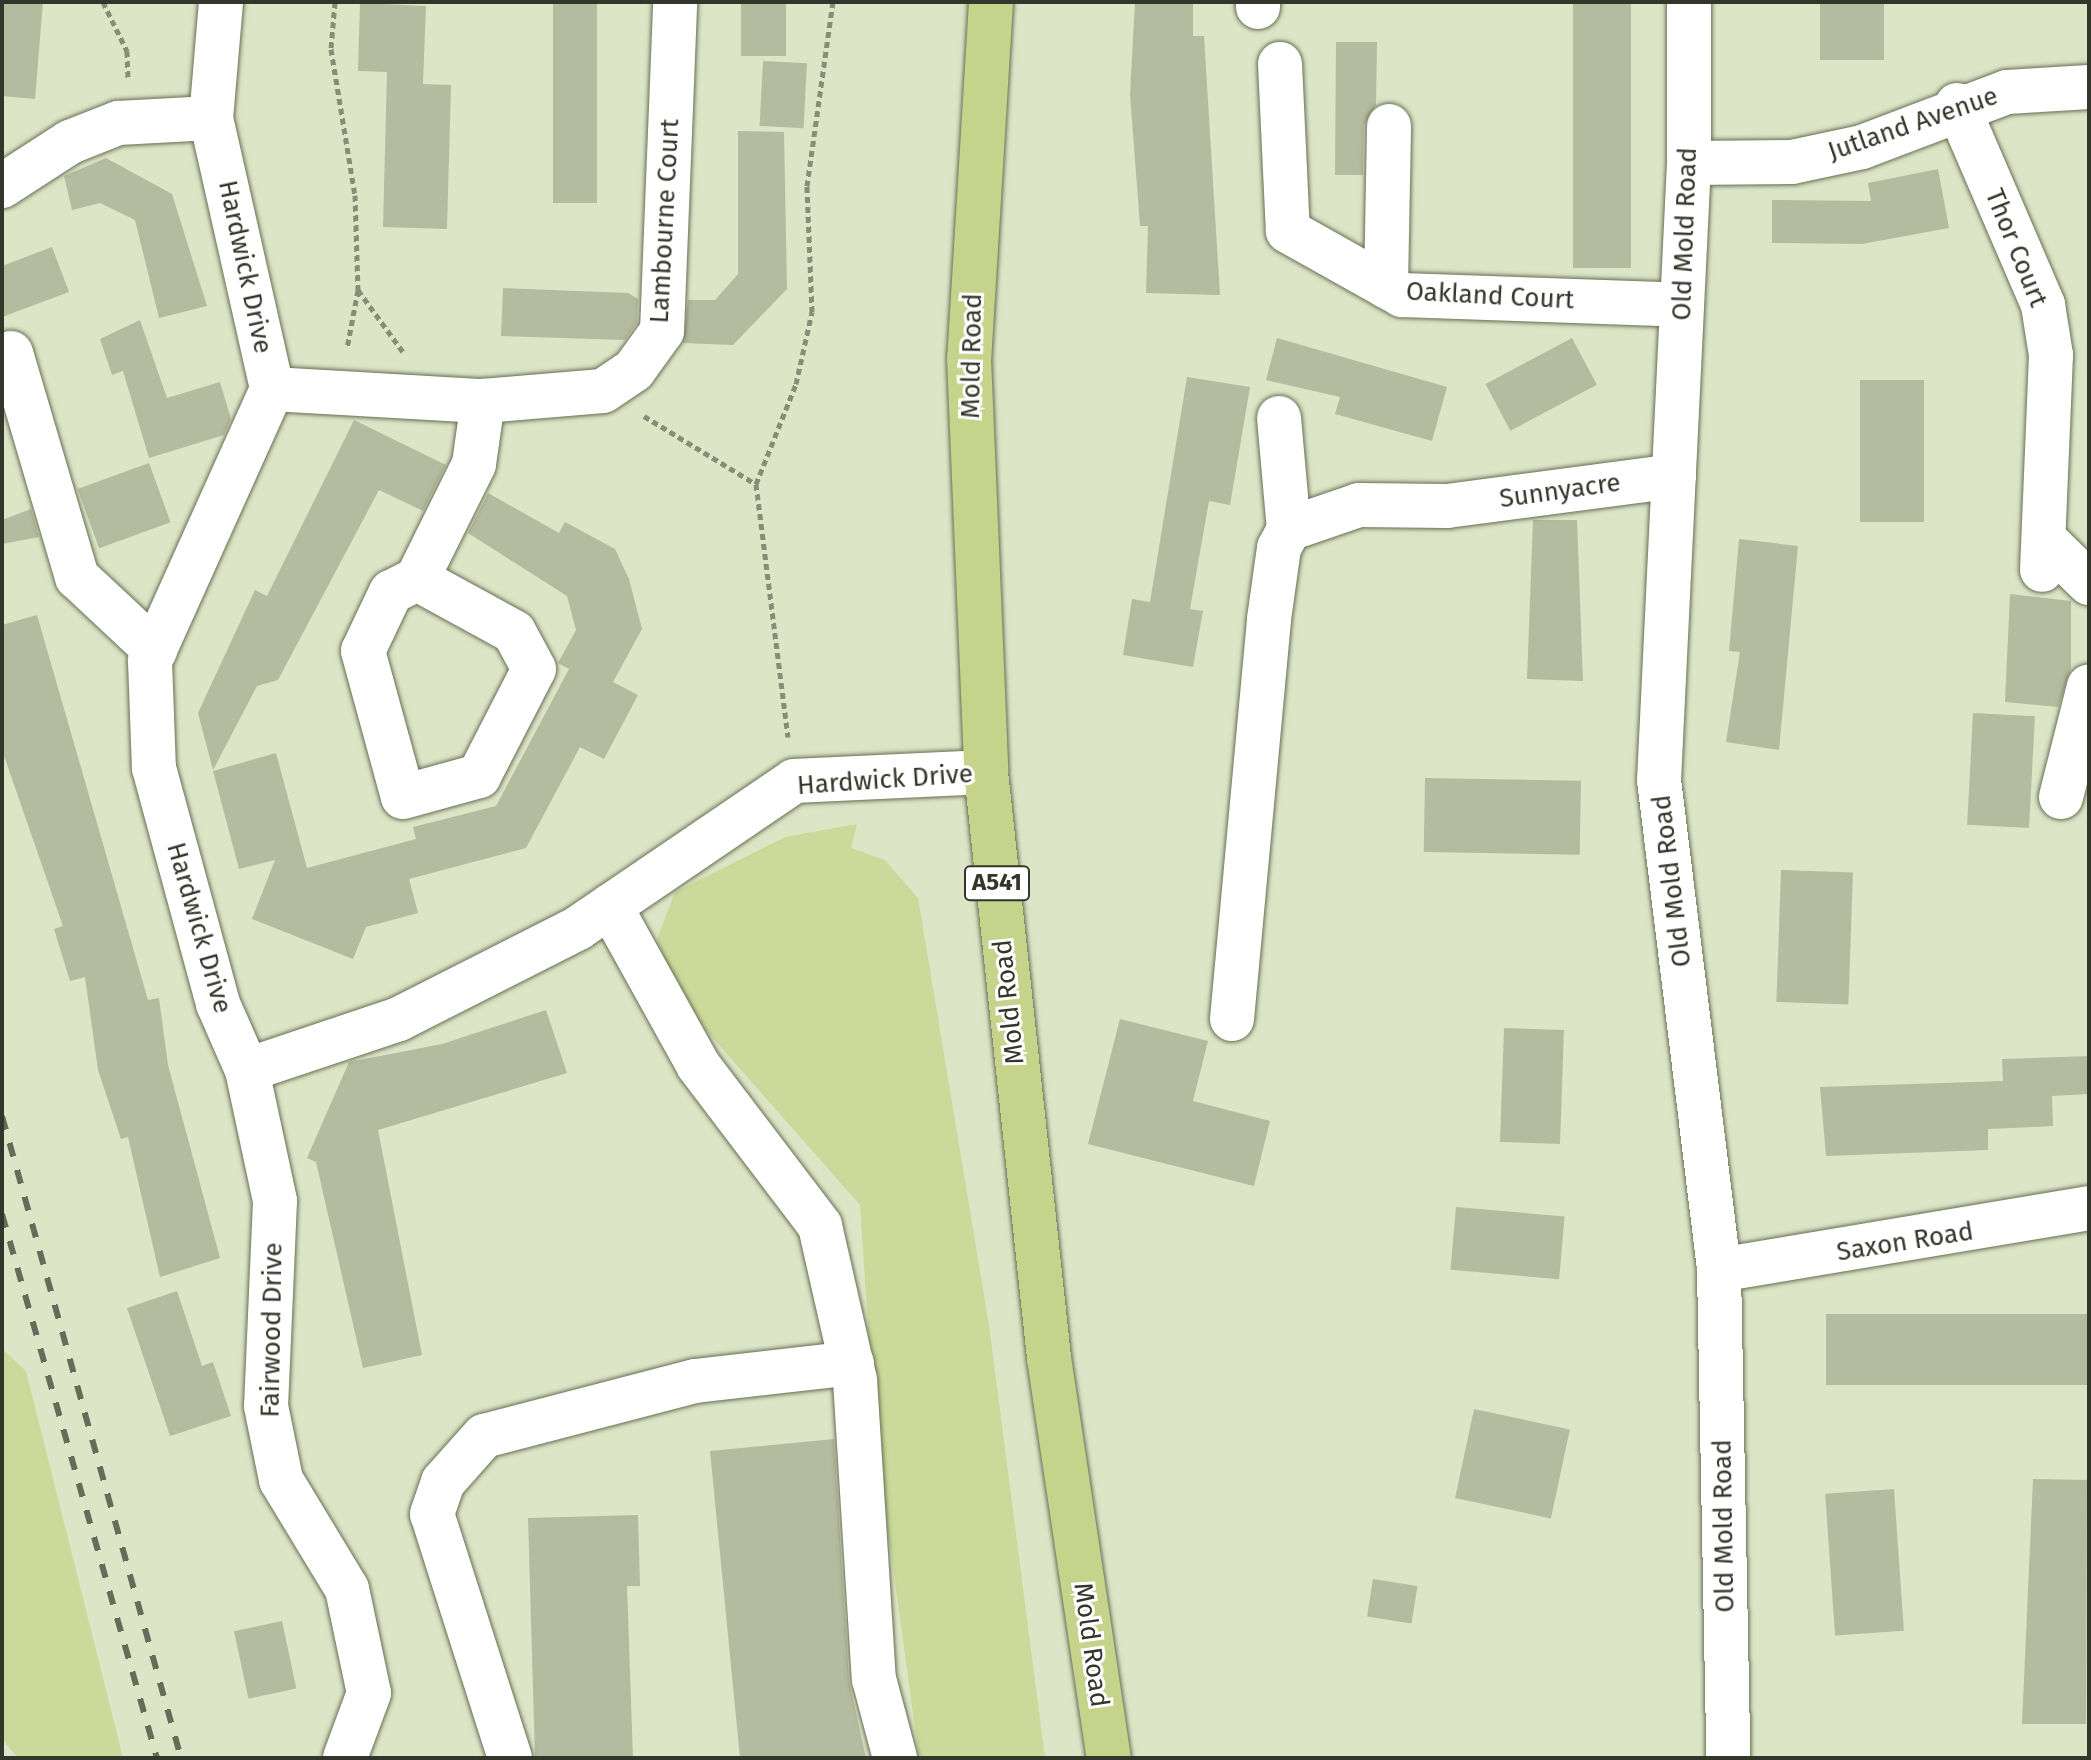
<!DOCTYPE html>
<html>
<head>
<meta charset="utf-8">
<style>
  body { margin:0 }
  #map { position:relative; width:2091px; height:1760px; overflow:hidden; background:#dde5c7; font-family:"Fira Sans",sans-serif }
  div>[style] { position:absolute }
  .green>* { inset:0; background:#cbd99a }
  .building>* { inset:0; background:#b4bb9e; transform-origin:0 0 }
  .path>* { height:5px; margin-top:-2.5px; transform-origin:0; background:repeating-linear-gradient(90deg,#888d78 0 6px,transparent 0 10px) }
  .roads { filter:drop-shadow(0 0 2px #686f54) drop-shadow(0 0 2px #686f54) }
  .minor>* { height:44px; margin:-22px; padding:0 22px; transform-origin:22px; border-radius:22px; background:#fff }
  .major>* { height:44px; margin:-22px; padding:0 22px; transform-origin:22px; border-radius:22px; background:#c6d38b }
  .rail>* { height:6px; margin-top:-3px; transform-origin:0; background:repeating-linear-gradient(90deg,#676b5a 0 14px,transparent 0 28px) }
  span { translate:-50% -50%; white-space:nowrap; text-align:center; line-height:1.15; -webkit-text-stroke:6px #fff; paint-order:stroke }
  .shield-label span { padding:2px 6px; background:#fff; border:2px solid; border-radius:6px; -webkit-text-stroke-width:0 }
  .shield-label { font-size:24px; color:#33362a; font-weight:700 }
  .street-label { font-size:26px; color:#33362a }
  .frame { position:absolute; inset:0; border:4px solid #33362a; pointer-events:none }
</style>
</head>
<body>
<div id="map">
  <div class="green">
    <div style="clip-path:polygon(857px 824px,851px 848px,885px 860px,918px 898px,989px 1325px,1045px 1758px,919px 1758px,875px 1434px,860px 1205px,683px 1004px,657px 939px,675px 892px,785px 837px)"></div>
    <div style="clip-path:polygon(2px 1349px,26px 1371px,123px 1758px,18px 1758px,2px 1739px)"></div>
  </div>
  <div class="building">
    <div style="clip-path:polygon(2px 2px,43px 2px,35px 99px,2px 96px)"></div>
    <div style="left:553px;top:2px;width:44px;height:201px"></div>
    <div style="left:741px;top:2px;width:45px;height:54px"></div>
    <div style="clip-path:polygon(1135px 2px,1193px 2px,1193px 36px,1204px 36px,1220px 295px,1146px 293px,1148px 226px,1140px 226px,1130px 94px)"></div>
    <div style="left:1573px;top:2px;width:58px;height:266px"></div>
    <div style="left:1820px;top:2px;width:64px;height:58px"></div>
    <div style="clip-path:polygon(360px 3px,426px 6px,423px 84px,451px 85px,447px 229px,383px 227px,387px 72px,358px 71px)"></div>
    <div style="clip-path:polygon(1336px 42px,1377px 42px,1376px 105px,1364px 125px,1363px 175px,1335px 175px)"></div>
    <div style="left:763px;top:61px;width:44px;height:65px;rotate:3deg"></div>
    <div style="clip-path:polygon(738px 131px,784px 132px,787px 289px,733px 345px,683px 343px,688px 300px,715px 300px,738px 274px)"></div>
    <div style="clip-path:polygon(106px 158px,172px 194px,207px 306px,159px 318px,135px 220px,100px 203px,72px 210px,64px 176px)"></div>
    <div style="clip-path:polygon(1938px 169px,1949px 228px,1862px 244px,1772px 243px,1772px 200px,1871px 201px,1868px 183px)"></div>
    <div style="clip-path:polygon(52px 247px,69px 292px,2px 317px,2px 266px)"></div>
    <div style="clip-path:polygon(503px 288px,628px 293px,638px 299px,637px 323px,625px 340px,501px 336px)"></div>
    <div style="clip-path:polygon(140px 320px,167px 398px,220px 382px,231px 419px,224px 435px,149px 458px,123px 371px,112px 375px,100px 339px)"></div>
    <div style="clip-path:polygon(1277px 338px,1447px 387px,1432px 441px,1335px 414px,1340px 397px,1266px 380px)"></div>
    <div style="left:1572px;top:338px;width:53px;height:98px;rotate:62deg"></div>
    <div style="clip-path:polygon(1187px 377px,1250px 387px,1230px 505px,1209px 501px,1190px 609px,1203px 611px,1193px 667px,1123px 655px,1132px 599px,1150px 602px)"></div>
    <div style="left:1860px;top:380px;width:64px;height:142px"></div>
    <div style="clip-path:polygon(354px 420px,446px 465px,423px 511px,379px 490px,278px 680px,257px 686px,213px 770px,198px 713px,255px 590px,267px 596px)"></div>
    <div style="left:149px;top:463px;width:63px;height:76px;rotate:70deg"></div>
    <div style="clip-path:polygon(488px 493px,559px 533px,565px 522px,615px 549px,629px 579px,642px 629px,613px 682px,638px 695px,604px 759px,580px 747px,526px 848px,409px 879px,418px 913px,366px 927px,353px 959px,252px 919px,275px 860px,239px 869px,213px 771px,276px 753px,307px 868px,416px 839px,413px 827px,496px 806px,569px 669px,558px 663px,576px 630px,567px 596px,468px 533px)"></div>
    <div style="clip-path:polygon(31px 509px,39px 537px,2px 544px,2px 520px)"></div>
    <div style="clip-path:polygon(1533px 520px,1577px 520px,1583px 681px,1527px 679px)"></div>
    <div style="clip-path:polygon(1739px 539px,1798px 546px,1779px 750px,1726px 742px,1740px 652px,1729px 651px)"></div>
    <div style="clip-path:polygon(2010px 594px,2071px 601px,2071px 668px,2058px 707px,2005px 702px)"></div>
    <div style="clip-path:polygon(37px 615px,148px 1000px,159px 998px,168px 1065px,220px 1258px,160px 1277px,128px 1137px,121px 1139px,98px 1070px,85px 977px,70px 981px,54px 929px,63px 926px,2px 750px,2px 625px)"></div>
    <div style="left:1973px;top:713px;width:62px;height:112px;rotate:3deg"></div>
    <div style="left:1425px;top:778px;width:156px;height:74px;rotate:1deg"></div>
    <div style="left:1781px;top:870px;width:72px;height:132px;rotate:2deg"></div>
    <div style="clip-path:polygon(546px 1010px,567px 1073px,378px 1130px,422px 1355px,363px 1368px,316px 1162px,307px 1158px,349px 1062px,442px 1044px)"></div>
    <div style="clip-path:polygon(1120px 1019px,1208px 1041px,1193px 1101px,1270px 1121px,1254px 1186px,1088px 1144px)"></div>
    <div style="left:1504px;top:1028px;width:60px;height:114px;rotate:2deg"></div>
    <div style="clip-path:polygon(2089px 1056px,2089px 1094px,2052px 1096px,2053px 1126px,1988px 1129px,1988px 1150px,1826px 1156px,1820px 1087px,2003px 1081px,2002px 1059px)"></div>
    <div style="left:1456px;top:1207px;width:109px;height:63px;rotate:5deg"></div>
    <div style="clip-path:polygon(177px 1291px,202px 1366px,213px 1362px,231px 1416px,170px 1436px,127px 1308px)"></div>
    <div style="left:2089px;top:1314px;width:71px;height:263px;rotate:90deg"></div>
    <div style="left:1474px;top:1409px;width:98px;height:91px;rotate:12deg"></div>
    <div style="clip-path:polygon(834px 1439px,849px 1681px,866px 1758px,740px 1758px,710px 1451px)"></div>
    <div style="clip-path:polygon(2033px 1479px,2087px 1480px,2086px 1724px,2022px 1724px)"></div>
    <div style="left:1894px;top:1489px;width:142px;height:69px;rotate:86deg"></div>
    <div style="clip-path:polygon(638px 1515px,640px 1586px,627px 1586px,633px 1758px,535px 1758px,528px 1518px)"></div>
    <div style="left:1373px;top:1579px;width:45px;height:38px;rotate:9deg"></div>
    <div style="left:282px;top:1621px;width:69px;height:49px;rotate:78deg"></div>
  </div>
  <div class="path">
    <div style="left:103px;top:2px;width:55px;rotate:63.9deg"></div>
    <div style="left:127px;top:51px;width:27px;rotate:88deg"></div>
    <div style="left:335px;top:2px;width:47px;rotate:94.9deg"></div>
    <div style="left:331px;top:49px;width:148px;rotate:80.7deg"></div>
    <div style="left:355px;top:195px;width:95px;rotate:88.2deg"></div>
    <div style="left:358px;top:290px;width:59px;rotate:100.7deg"></div>
    <div style="left:358px;top:290px;width:77px;rotate:54deg"></div>
    <div style="left:644px;top:416px;width:131px;rotate:31.3deg"></div>
    <div style="left:756px;top:484px;width:255px;rotate:82.8deg"></div>
    <div style="left:756px;top:484px;width:108px;rotate:-68.2deg"></div>
    <div style="left:796px;top:384px;width:74px;rotate:-77.5deg"></div>
    <div style="left:812px;top:312px;width:126px;rotate:-92.3deg"></div>
    <div style="left:807px;top:186px;width:186px;rotate:-82deg"></div>
  </div>
  <div class="roads">
    <div class="minor">
      <div style="left:221px;top:2px;width:116px;rotate:94.9deg"></div>
      <div style="left:211px;top:118px;width:278px;rotate:77.3deg"></div>
      <div style="left:272px;top:389px;width:298px;rotate:114.2deg"></div>
      <div style="left:150px;top:661px;width:107px;rotate:87.9deg"></div>
      <div style="left:154px;top:768px;width:245px;rotate:74.8deg"></div>
      <div style="left:218px;top:1004px;width:72px;rotate:66.3deg"></div>
      <div style="left:247px;top:1070px;width:160px;rotate:-18.5deg"></div>
      <div style="left:399px;top:1019px;width:201px;rotate:-26.9deg"></div>
      <div style="left:578px;top:928px;width:261px;rotate:-34.2deg"></div>
      <div style="left:794px;top:781px;width:192px;rotate:-2.7deg"></div>
      <div style="left:1689px;top:2px;width:161px;rotate:90deg"></div>
      <div style="left:1689px;top:163px;width:618px;rotate:92.78deg"></div>
      <div style="left:1659px;top:780px;width:494px;rotate:83deg"></div>
      <div style="left:1719px;top:1270px;width:488px;rotate:88.9deg"></div>
      <div style="left:1258px;top:7px;width:5px;rotate:-90deg"></div>
      <div style="left:1280px;top:64px;width:167px;rotate:87.3deg"></div>
      <div style="left:1288px;top:231px;width:131px;rotate:29.3deg"></div>
      <div style="left:1402px;top:295px;width:280px;rotate:2deg"></div>
      <div style="left:1957px;top:105px;width:218px;rotate:66.7deg"></div>
      <div style="left:2043px;top:305px;width:51px;rotate:80.9deg"></div>
      <div style="left:2051px;top:355px;width:215px;rotate:92.4deg"></div>
      <div style="left:1689px;top:163px;width:103px;rotate:-0.6deg"></div>
      <div style="left:1792px;top:162px;width:72px;rotate:-12.1deg"></div>
      <div style="left:1862px;top:147px;width:155px;rotate:-20.8deg"></div>
      <div style="left:2007px;top:92px;width:82px;rotate:-3.5deg"></div>
      <div style="left:2px;top:186px;width:81px;rotate:-32.9deg"></div>
      <div style="left:70px;top:142px;width:52px;rotate:-21.6deg"></div>
      <div style="left:118px;top:123px;width:93px;rotate:-3.1deg"></div>
      <div style="left:1386px;top:286px;width:160px;rotate:-88.9deg"></div>
      <div style="left:11px;top:353px;width:234px;rotate:73.6deg"></div>
      <div style="left:77px;top:577px;width:107px;rotate:43.1deg"></div>
      <div style="left:272px;top:389px;width:211px;rotate:3.3deg"></div>
      <div style="left:483px;top:401px;width:120px;rotate:-4.8deg"></div>
      <div style="left:603px;top:391px;width:37px;rotate:-34deg"></div>
      <div style="left:634px;top:370px;width:48px;rotate:-54.3deg"></div>
      <div style="left:662px;top:331px;width:329px;rotate:-87.7deg"></div>
      <div style="left:1279px;top:418px;width:111px;rotate:84.9deg"></div>
      <div style="left:2044px;top:539px;width:63px;rotate:44.4deg"></div>
      <div style="left:417px;top:579px;width:29px;rotate:153deg"></div>
      <div style="left:391px;top:592px;width:65px;rotate:115.4deg"></div>
      <div style="left:363px;top:651px;width:151px;rotate:74.7deg"></div>
      <div style="left:403px;top:797px;width:79px;rotate:-15.4deg"></div>
      <div style="left:479px;top:776px;width:120px;rotate:-62.8deg"></div>
      <div style="left:534px;top:669px;width:42px;rotate:-118.4deg"></div>
      <div style="left:514px;top:632px;width:111px;rotate:-151.3deg"></div>
      <div style="left:417px;top:579px;width:128px;rotate:-63.6deg"></div>
      <div style="left:474px;top:464px;width:64px;rotate:-81.9deg"></div>
      <div style="left:2061px;top:797px;width:114px;rotate:-75.8deg"></div>
      <div style="left:610px;top:906px;width:182px;rotate:61deg"></div>
      <div style="left:698px;top:1065px;width:202px;rotate:52.8deg"></div>
      <div style="left:820px;top:1226px;width:158px;rotate:77.2deg"></div>
      <div style="left:855px;top:1380px;width:300px;rotate:86.4deg"></div>
      <div style="left:874px;top:1679px;width:82px;rotate:75.1deg"></div>
      <div style="left:1232px;top:1019px;width:402px;rotate:-84.7deg"></div>
      <div style="left:1269px;top:619px;width:72px;rotate:-82deg"></div>
      <div style="left:1279px;top:548px;width:21px;rotate:-62deg"></div>
      <div style="left:1289px;top:529px;width:74px;rotate:-18.9deg"></div>
      <div style="left:1359px;top:505px;width:88px;rotate:0.7deg"></div>
      <div style="left:1447px;top:506px;width:229px;rotate:-7.5deg"></div>
      <div style="left:247px;top:1070px;width:134px;rotate:77.9deg"></div>
      <div style="left:275px;top:1201px;width:205px;rotate:92.5deg"></div>
      <div style="left:266px;top:1406px;width:76px;rotate:78.5deg"></div>
      <div style="left:281px;top:1480px;width:127px;rotate:58.8deg"></div>
      <div style="left:347px;top:1589px;width:106px;rotate:78.1deg"></div>
      <div style="left:369px;top:1693px;width:69px;rotate:110.3deg"></div>
      <div style="left:1719px;top:1270px;width:375px;rotate:-9.5deg"></div>
      <div style="left:510px;top:1758px;width:256px;rotate:-107.7deg"></div>
      <div style="left:432px;top:1514px;width:34px;rotate:-71deg"></div>
      <div style="left:443px;top:1482px;width:62px;rotate:-48.3deg"></div>
      <div style="left:484px;top:1436px;width:218px;rotate:-14.6deg"></div>
      <div style="left:695px;top:1381px;width:158px;rotate:-6.5deg"></div>
    </div>
    <div class="major">
      <div style="left:991px;top:2px;width:357px;rotate:93.5deg"></div>
      <div style="left:969px;top:358px;width:414px;rotate:87.6deg"></div>
      <div style="left:986px;top:772px;width:589px;rotate:83.86deg"></div>
      <div style="left:1049px;top:1358px;width:404px;rotate:81.5deg"></div>
    </div>
  </div>
  <div class="rail">
    <div style="left:2px;top:1116px;width:666px;rotate:74.42deg"></div>
    <div style="left:2px;top:1214px;width:566px;rotate:74.1deg"></div>
  </div>
  <div class="shield-label">
    <span style="left:997px;top:883px">A541</span>
  </div>
  <div class="street-label">
    <span style="left:1913px;top:124px;rotate:-19deg">Jutland Avenue</span>
    <span style="left:665px;top:221px;rotate:-87deg">Lambourne Court</span>
    <span style="left:1685px;top:234px;rotate:-88deg">Old Mold Road</span>
    <span style="left:2016px;top:248px;rotate:68deg">Thor Court</span>
    <span style="left:245px;top:267px;rotate:78deg">Hardwick Drive</span>
    <span style="left:1490px;top:296px;rotate:3deg">Oakland Court</span>
    <span style="left:972px;top:356px;rotate:-89deg">Mold Road</span>
    <span style="left:1560px;top:491px;rotate:-8deg">Sunnyacre</span>
    <span style="left:885px;top:780px;rotate:-4deg">Hardwick Drive</span>
    <span style="left:1672px;top:881px;rotate:-97deg">Old Mold Road</span>
    <span style="left:199px;top:928px;rotate:74deg">Hardwick Drive</span>
    <span style="left:1009px;top:1002px;rotate:-96deg">Mold Road</span>
    <span style="left:1905px;top:1242px;rotate:-9deg">Saxon Road</span>
    <span style="left:272px;top:1330px;rotate:-89deg">Fairwood Drive</span>
    <span style="left:1724px;top:1526px;rotate:-91deg">Old Mold Road</span>
    <span style="left:1091px;top:1645px;rotate:82deg">Mold Road</span>
  </div>
  <div class="frame"></div>
</div>
</body>
</html>
